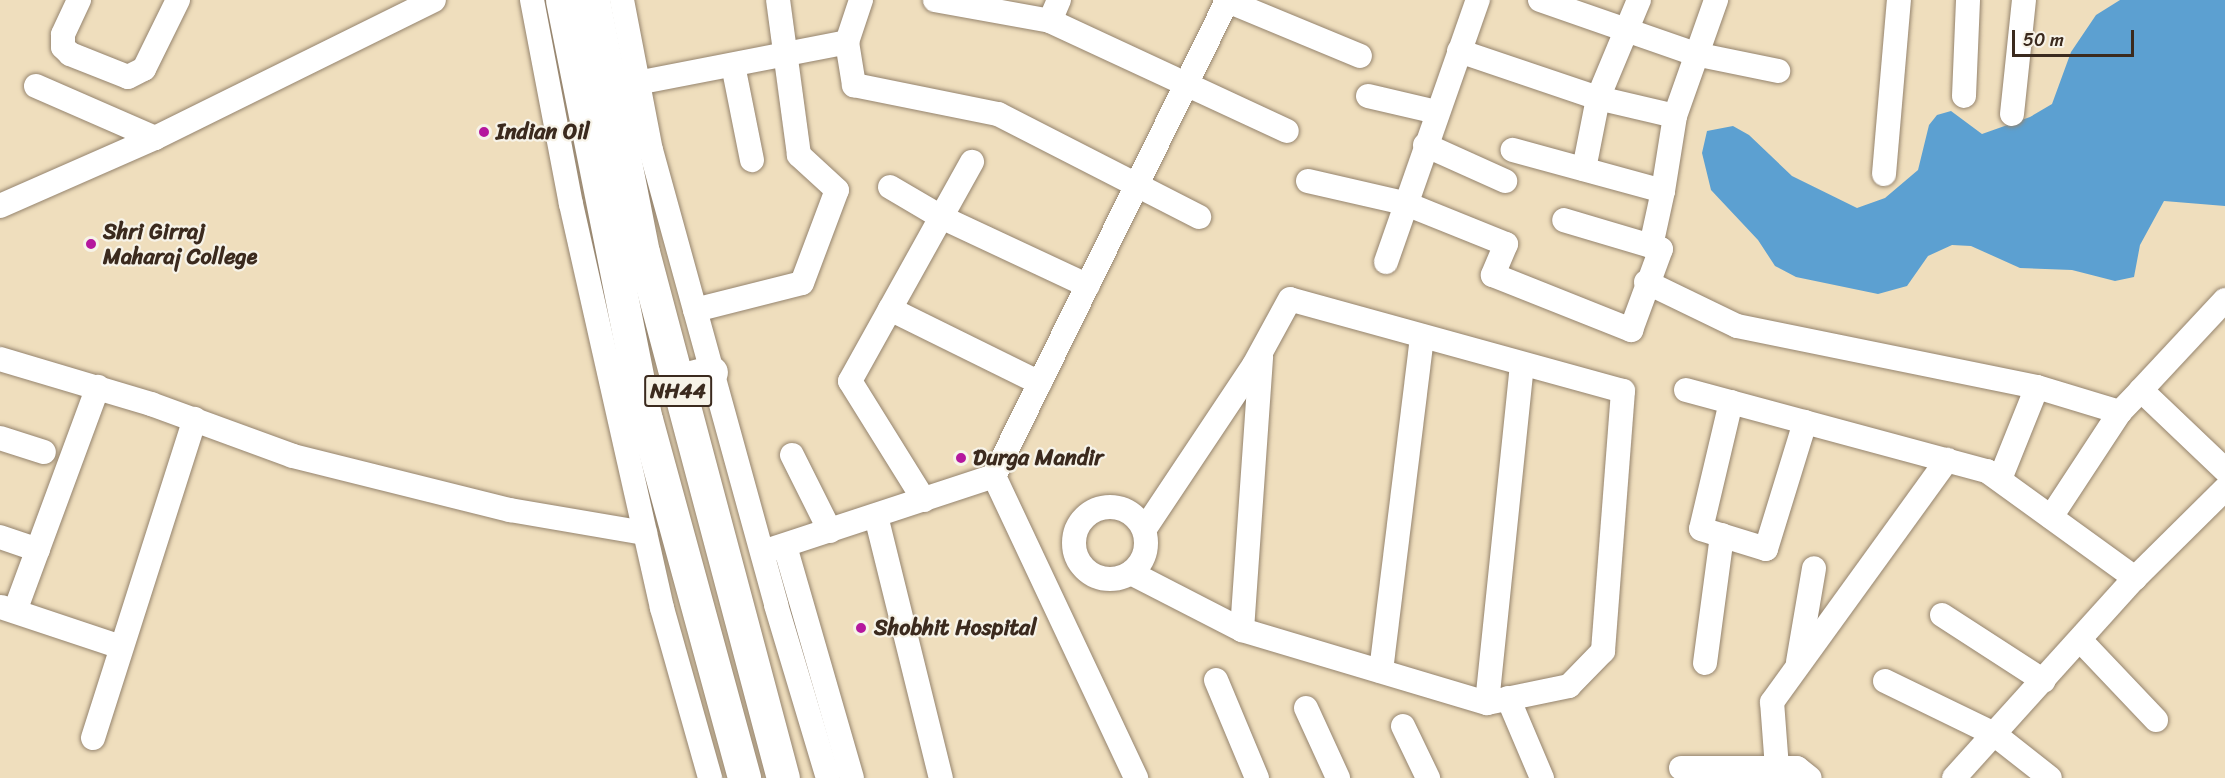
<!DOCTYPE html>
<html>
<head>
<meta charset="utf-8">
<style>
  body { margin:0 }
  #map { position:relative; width:2225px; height:778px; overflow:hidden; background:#efdebd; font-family:Sriracha,sans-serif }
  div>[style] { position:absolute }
  .water>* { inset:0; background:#5ca0d1 }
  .roads { filter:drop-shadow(0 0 2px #95846e) drop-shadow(0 0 2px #95846e) }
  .minor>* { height:24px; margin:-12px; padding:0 12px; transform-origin:12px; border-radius:12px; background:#fff }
  .minor>.ring { margin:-12px; padding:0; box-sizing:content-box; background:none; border:24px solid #fff; border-radius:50% }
  .highway>* { height:33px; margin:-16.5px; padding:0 16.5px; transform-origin:16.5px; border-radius:16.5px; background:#fff }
  .dots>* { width:16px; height:16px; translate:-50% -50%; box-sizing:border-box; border:3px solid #f7f3e8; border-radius:50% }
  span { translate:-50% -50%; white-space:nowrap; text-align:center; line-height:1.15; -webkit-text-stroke:4.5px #f7f3e8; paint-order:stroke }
  .shield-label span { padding:2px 4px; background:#f7f3e8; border:2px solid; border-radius:4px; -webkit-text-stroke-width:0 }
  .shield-label { font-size:21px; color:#3b2a1e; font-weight:700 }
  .poi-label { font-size:22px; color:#3b2a1e; font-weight:700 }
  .left { translate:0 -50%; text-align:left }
  .scale { position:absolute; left:2012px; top:30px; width:122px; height:27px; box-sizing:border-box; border:3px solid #3b2a1e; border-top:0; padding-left:8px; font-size:18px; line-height:21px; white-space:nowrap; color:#3b2a1e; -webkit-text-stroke:4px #f7f3e8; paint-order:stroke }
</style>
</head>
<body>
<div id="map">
  <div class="water">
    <div style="clip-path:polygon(2120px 0,2225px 0,2225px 206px,2164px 201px,2140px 245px,2134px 277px,2115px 281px,2072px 270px,2020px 268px,1971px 246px,1952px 245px,1928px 256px,1907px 286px,1878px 294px,1796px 277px,1775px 266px,1758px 240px,1711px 190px,1702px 153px,1707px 131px,1733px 126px,1749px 135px,1792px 176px,1857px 208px,1885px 198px,1918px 170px,1929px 125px,1937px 115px,1951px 111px,1982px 134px,2030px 117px,2052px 104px,2071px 52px,2096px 15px)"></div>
  </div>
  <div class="roads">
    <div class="minor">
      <div style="left:79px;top:0;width:38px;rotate:115deg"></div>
      <div style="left:63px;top:35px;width:12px;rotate:90deg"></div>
      <div style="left:63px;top:47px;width:10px;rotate:45deg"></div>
      <div style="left:70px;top:54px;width:62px;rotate:21.6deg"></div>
      <div style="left:128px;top:77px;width:18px;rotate:-27deg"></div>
      <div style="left:144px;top:69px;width:77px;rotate:-63.8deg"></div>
      <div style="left:532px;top:0;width:208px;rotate:79.2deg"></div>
      <div style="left:571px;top:204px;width:414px;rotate:77.3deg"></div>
      <div style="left:662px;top:608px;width:177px;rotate:74.2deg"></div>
      <div style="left:622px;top:0;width:153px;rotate:79.1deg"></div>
      <div style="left:651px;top:150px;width:472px;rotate:74.6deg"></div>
      <div style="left:776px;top:605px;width:181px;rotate:73.3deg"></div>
      <div style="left:861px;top:0;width:44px;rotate:108.4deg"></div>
      <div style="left:847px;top:42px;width:44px;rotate:80.8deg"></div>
      <div style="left:854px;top:85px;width:147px;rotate:11.4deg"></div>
      <div style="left:998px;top:114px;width:226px;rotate:27.1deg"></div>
      <div style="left:935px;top:0;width:117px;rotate:10.3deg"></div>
      <div style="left:1050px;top:21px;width:261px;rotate:24.9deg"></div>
      <div style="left:1225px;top:0;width:146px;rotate:22.5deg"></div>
      <div style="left:1540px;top:0;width:164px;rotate:19.2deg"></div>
      <div style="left:1695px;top:54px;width:85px;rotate:11.6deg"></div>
      <div style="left:1050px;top:21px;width:23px;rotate:-67deg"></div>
      <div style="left:1459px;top:51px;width:147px;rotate:18.7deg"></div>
      <div style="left:1598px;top:98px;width:79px;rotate:13.2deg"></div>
      <div style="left:1675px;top:116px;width:76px;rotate:99.1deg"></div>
      <div style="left:1663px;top:191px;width:156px;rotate:-164.7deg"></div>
      <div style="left:733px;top:65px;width:97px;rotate:78.7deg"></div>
      <div style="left:637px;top:83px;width:214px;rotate:-11deg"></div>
      <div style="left:36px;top:86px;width:130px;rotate:23.6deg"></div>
      <div style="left:1368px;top:96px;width:71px;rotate:13.1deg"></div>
      <div style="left:1964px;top:96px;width:96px;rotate:-87.6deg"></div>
      <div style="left:2012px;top:114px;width:115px;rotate:-84deg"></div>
      <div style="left:1675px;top:116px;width:123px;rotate:-70.5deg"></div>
      <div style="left:1425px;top:145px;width:88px;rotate:24.2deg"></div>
      <div style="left:1584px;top:169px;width:72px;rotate:-78.8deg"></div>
      <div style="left:1598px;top:98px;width:106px;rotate:-67.3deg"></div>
      <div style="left:1884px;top:174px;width:175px;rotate:-85.1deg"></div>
      <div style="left:1308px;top:181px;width:98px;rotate:12.9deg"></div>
      <div style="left:1404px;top:203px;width:110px;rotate:21.9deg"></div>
      <div style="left:1506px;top:244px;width:34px;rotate:113deg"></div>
      <div style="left:1493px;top:275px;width:149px;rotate:21.7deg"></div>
      <div style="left:1631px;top:330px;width:86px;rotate:-69.7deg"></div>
      <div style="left:1661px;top:249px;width:101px;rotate:-163.4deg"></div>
      <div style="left:890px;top:187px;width:59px;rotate:30.5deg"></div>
      <div style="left:941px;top:217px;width:162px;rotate:25.1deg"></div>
      <div style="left:0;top:206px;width:169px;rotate:-23.7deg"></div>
      <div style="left:155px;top:138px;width:311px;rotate:-26.3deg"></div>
      <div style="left:1651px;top:246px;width:56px;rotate:-77.7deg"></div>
      <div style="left:1386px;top:262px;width:278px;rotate:-70.7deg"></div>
      <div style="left:1646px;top:282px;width:101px;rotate:25.8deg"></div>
      <div style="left:1737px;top:326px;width:306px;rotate:11.5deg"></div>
      <div style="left:2037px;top:387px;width:87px;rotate:16.8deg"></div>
      <div style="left:890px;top:309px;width:167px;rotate:26.3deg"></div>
      <div style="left:695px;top:310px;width:110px;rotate:-14.2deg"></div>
      <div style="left:802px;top:283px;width:99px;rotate:-69.4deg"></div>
      <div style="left:837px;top:190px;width:52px;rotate:-137.4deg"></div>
      <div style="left:799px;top:155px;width:156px;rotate:-97.7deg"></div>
      <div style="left:0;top:359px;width:158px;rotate:16.6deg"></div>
      <div style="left:151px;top:404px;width:151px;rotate:20.1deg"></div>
      <div style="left:293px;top:456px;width:224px;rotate:14deg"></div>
      <div style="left:510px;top:510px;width:137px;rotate:9.7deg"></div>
      <div style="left:1686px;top:390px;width:312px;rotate:15.1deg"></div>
      <div style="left:1987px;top:471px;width:183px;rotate:35.9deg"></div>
      <div style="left:2141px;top:390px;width:123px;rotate:-47deg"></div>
      <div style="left:1731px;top:402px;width:130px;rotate:103.3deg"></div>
      <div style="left:1701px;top:529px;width:68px;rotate:17.1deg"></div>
      <div style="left:1766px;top:549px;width:133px;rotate:-72.9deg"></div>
      <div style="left:0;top:438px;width:46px;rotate:17.7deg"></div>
      <div style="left:792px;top:455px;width:85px;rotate:63.4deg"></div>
      <div style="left:994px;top:476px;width:334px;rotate:64.8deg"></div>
      <div style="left:2000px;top:479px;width:99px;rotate:-68.1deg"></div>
      <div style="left:924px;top:500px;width:140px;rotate:-121.9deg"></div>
      <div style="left:850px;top:381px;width:251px;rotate:-60.9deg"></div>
      <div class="ring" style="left:1074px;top:507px;width:48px;height:48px"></div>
      <div style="left:876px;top:516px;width:270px;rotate:76.1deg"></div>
      <div style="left:2051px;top:517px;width:126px;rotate:-56.7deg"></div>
      <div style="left:2120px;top:412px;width:30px;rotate:-46deg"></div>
      <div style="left:2141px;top:390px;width:116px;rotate:43.6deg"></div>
      <div style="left:0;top:537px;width:40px;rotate:18.9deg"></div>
      <div style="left:785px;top:546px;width:241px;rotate:73.9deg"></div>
      <div style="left:763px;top:552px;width:243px;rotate:-18.2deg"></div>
      <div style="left:994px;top:476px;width:529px;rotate:-63.87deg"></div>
      <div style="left:1131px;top:573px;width:125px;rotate:27.2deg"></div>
      <div style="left:1242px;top:630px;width:256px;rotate:16.6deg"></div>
      <div style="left:1487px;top:703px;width:84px;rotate:-11.7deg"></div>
      <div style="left:1569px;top:686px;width:49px;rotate:-45.8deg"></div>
      <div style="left:1603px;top:651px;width:261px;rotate:-85.6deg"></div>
      <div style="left:1623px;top:391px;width:345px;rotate:-164.6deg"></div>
      <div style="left:1290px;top:299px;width:75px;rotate:118.6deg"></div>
      <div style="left:1254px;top:365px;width:198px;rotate:123.7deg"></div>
      <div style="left:1px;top:607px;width:126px;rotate:18.4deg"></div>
      <div style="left:15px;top:611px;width:239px;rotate:-69.7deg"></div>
      <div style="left:1942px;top:615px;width:121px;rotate:32.9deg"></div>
      <div style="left:1242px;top:630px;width:274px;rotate:-86deg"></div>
      <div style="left:2081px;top:641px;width:109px;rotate:46.5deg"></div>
      <div style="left:1798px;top:662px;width:95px;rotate:-80.3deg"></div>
      <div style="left:1705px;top:663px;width:129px;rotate:-82.4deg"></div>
      <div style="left:1381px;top:671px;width:337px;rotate:-83deg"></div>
      <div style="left:1216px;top:680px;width:106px;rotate:67.3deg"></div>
      <div style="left:1885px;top:681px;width:121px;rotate:25.9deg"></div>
      <div style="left:1994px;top:734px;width:71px;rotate:38.2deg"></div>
      <div style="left:1508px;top:698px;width:87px;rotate:67deg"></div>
      <div style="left:1487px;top:703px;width:340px;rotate:-84.1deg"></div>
      <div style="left:1306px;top:708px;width:77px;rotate:65.4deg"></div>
      <div style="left:1403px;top:726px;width:58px;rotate:64.3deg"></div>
      <div style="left:93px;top:738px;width:335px;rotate:-72.3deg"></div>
      <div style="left:1681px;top:768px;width:116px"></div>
      <div style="left:1797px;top:768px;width:16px;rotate:38deg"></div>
      <div style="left:1777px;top:768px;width:66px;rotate:-94.3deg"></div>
      <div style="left:1772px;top:702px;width:299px;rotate:-54.1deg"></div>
      <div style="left:1954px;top:778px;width:270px;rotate:-47.9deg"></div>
      <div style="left:2135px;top:578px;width:127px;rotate:-44.7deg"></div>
    </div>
    <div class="highway">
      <div style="left:562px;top:0;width:427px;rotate:78.7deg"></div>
      <div style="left:646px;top:419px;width:372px;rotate:74.7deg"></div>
      <div style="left:593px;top:0;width:257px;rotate:78.8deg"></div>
      <div style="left:643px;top:252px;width:544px;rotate:75.1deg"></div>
      <div style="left:675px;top:381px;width:37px;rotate:-14deg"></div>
    </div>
  </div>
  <div class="dots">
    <div style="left:484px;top:132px;background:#b5179e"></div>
    <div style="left:91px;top:244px;background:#b5179e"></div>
    <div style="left:961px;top:458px;background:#b5179e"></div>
    <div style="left:861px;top:628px;background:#b5179e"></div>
  </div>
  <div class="shield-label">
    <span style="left:678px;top:391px">NH44</span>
  </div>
  <div class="poi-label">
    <span class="left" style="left:496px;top:132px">Indian Oil</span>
    <span class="left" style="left:103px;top:244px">Shri Girraj<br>Maharaj College</span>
    <span class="left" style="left:973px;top:458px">Durga Mandir</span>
    <span class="left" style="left:874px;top:628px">Shobhit Hospital</span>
  </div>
  <div class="scale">50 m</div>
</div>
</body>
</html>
